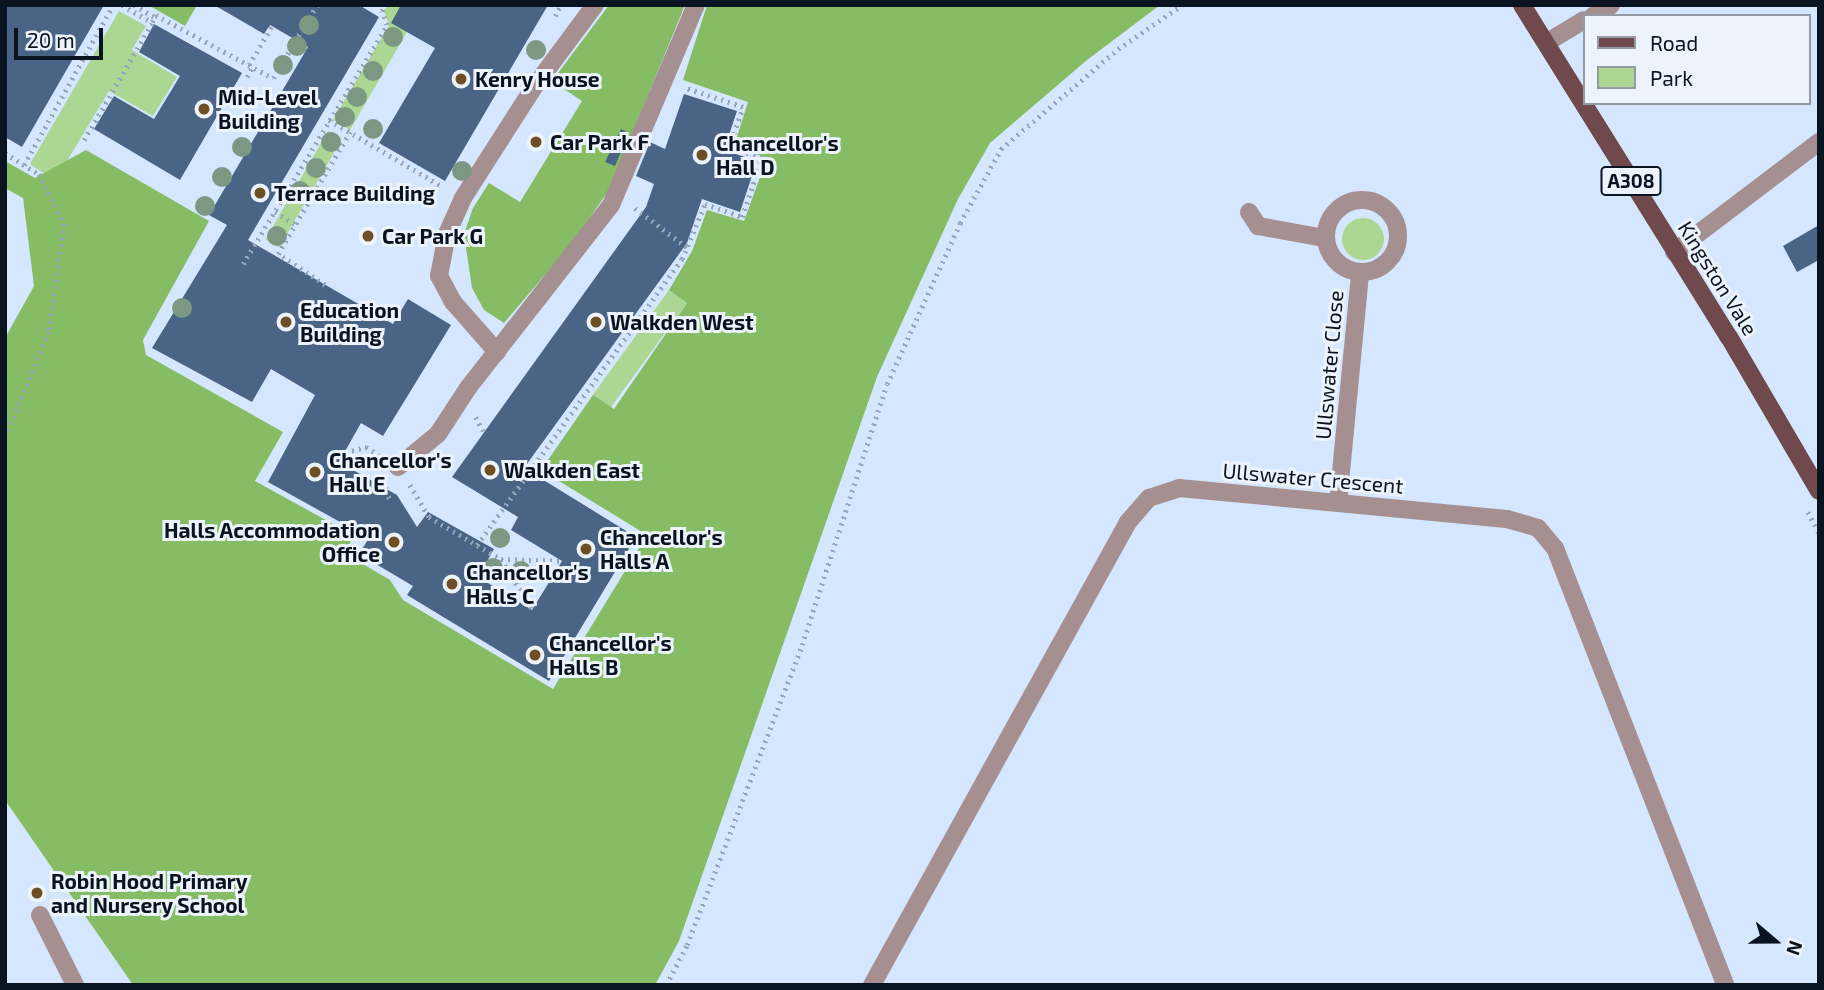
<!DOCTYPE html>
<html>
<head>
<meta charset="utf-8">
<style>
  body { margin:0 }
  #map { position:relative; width:1824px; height:990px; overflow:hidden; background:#d5e7ff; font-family:"Exo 2",sans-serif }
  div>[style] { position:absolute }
  .green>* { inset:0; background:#abd792; transform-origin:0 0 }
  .round { border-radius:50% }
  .forest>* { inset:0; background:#85bc64 }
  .building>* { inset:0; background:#4a6485 }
  .path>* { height:4.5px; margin-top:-2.25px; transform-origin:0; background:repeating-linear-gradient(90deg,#96a5ba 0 2px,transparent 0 7px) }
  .minor>* { height:18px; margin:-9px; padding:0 9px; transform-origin:9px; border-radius:9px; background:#a68f90 }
  .minor>.ring { margin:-9px; padding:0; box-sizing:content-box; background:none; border:18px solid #a68f90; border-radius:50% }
  .major>* { height:18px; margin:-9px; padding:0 9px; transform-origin:9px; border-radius:9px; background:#6f494c }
  .trees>* { width:20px; height:20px; margin:-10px; border-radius:50%; background:#7c9882 }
  .dots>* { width:19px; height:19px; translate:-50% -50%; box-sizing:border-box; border:4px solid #edf3fb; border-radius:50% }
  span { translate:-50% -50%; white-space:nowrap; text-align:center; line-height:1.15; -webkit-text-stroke:6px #edf3fb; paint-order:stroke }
  .shield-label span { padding:2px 5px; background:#edf3fb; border:2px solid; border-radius:5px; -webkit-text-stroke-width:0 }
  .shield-label { font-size:19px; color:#091420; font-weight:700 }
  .poi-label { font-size:21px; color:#091420; font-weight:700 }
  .left { translate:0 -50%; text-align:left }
  .right { translate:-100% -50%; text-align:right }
  .street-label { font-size:21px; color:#091420 }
  .frame { position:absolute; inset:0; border:7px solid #091420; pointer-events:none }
  .legend { position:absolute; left:1583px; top:14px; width:228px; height:91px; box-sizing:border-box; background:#edf3fb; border:2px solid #929aa3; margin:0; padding:9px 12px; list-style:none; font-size:21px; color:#091420 }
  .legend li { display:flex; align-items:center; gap:14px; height:35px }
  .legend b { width:35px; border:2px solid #929aa3 }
  .north { position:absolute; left:1740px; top:906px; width:70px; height:70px; -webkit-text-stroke:5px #edf3fb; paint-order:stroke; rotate:110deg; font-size:19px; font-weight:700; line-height:28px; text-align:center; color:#091420 }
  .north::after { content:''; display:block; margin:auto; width:24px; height:32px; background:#091420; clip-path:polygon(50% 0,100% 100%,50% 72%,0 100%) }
  .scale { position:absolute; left:14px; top:28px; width:89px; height:32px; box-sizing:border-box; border:4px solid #091420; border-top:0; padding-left:9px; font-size:21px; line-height:24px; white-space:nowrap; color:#091420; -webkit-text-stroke:5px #edf3fb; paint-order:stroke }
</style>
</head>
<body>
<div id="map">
  <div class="green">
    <div style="clip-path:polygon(388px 5px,401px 5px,407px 32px,350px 130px,333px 120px,389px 25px,384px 11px)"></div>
    <div style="clip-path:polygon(119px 11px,146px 26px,132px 50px,177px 77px,153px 116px,109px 91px,67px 161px,46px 175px,30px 164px)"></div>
    <div style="left:328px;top:131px;width:16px;height:125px;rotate:30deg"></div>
    <div class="round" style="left:1342px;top:218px;width:42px;height:42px"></div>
    <div style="left:669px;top:290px;width:22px;height:130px;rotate:36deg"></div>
  </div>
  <div class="forest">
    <div style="clip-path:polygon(148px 5px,197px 5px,185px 26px)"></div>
    <div style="clip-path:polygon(609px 5px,685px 5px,609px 190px,572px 243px,504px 323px,484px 310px,472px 288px,464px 234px,473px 208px,489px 183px,520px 202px,582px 101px,552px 81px)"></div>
    <div style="clip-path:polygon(707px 5px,1160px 5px,1087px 60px,990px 143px,958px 199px,877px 377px,679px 941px,655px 985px,133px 985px,5px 800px,5px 338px,34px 286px,23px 198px,5px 188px,5px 161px,35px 178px,86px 150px,209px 221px,143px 340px,146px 355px,283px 432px,255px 481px,353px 535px,346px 554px,390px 580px,403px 600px,553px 689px,647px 535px,541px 470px,593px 395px,614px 409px,687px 303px,669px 290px,692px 251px,707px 210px,744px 221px,767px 158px,734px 146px,748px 102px,683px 80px)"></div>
  </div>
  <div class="building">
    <div style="clip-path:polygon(5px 5px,104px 5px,22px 147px,5px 137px)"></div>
    <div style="clip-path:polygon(214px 5px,359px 5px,379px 17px,248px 240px,393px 324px,408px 299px,451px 325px,383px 436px,361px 423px,339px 462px,397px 495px,417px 527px,428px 512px,494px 549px,478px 577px,532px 610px,562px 561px,511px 530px,518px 517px,452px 477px,646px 207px,654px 184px,636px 176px,650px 142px,665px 149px,684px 94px,737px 111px,724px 150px,757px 161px,740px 212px,702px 199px,687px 243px,524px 468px,636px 537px,549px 681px,407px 595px,413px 586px,359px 554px,369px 538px,268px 482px,315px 395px,271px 369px,252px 402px,152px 348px,227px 225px,209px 215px,308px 47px,270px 25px,264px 34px)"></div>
    <div style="clip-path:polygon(401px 5px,548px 5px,445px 181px,379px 143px,435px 48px,391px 23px)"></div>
    <div style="clip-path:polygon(154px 24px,242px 73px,180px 180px,94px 129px,114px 96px,154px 119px,180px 76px,139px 52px)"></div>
    <div style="clip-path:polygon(621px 129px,629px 133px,615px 166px,605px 162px)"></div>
    <div style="clip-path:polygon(1819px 225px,1819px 260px,1797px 272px,1783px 246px)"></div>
  </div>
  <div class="path">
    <div style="left:122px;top:5px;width:34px;rotate:30deg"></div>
    <div style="left:152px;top:22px;width:8px;rotate:-60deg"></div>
    <div style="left:156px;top:15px;width:133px;rotate:28.3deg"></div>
    <div style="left:273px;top:78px;width:85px;rotate:-58.9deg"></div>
    <div style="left:134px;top:5px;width:24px;rotate:30deg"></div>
    <div style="left:555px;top:16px;width:13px;rotate:-61deg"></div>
    <div style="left:249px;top:65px;width:45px;rotate:-59.5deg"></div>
    <div style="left:247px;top:77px;width:11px;rotate:-63deg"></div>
    <div style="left:329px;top:120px;width:132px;rotate:30.4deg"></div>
    <div style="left:84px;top:140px;width:135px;rotate:-59.8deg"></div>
    <div style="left:5px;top:153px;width:40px;rotate:32deg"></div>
    <div style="left:39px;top:174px;width:56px;rotate:63.4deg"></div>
    <div style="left:64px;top:224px;width:109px;rotate:97.9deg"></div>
    <div style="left:49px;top:332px;width:115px;rotate:112.5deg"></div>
    <div style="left:24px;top:165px;width:183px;rotate:-60.9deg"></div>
    <div style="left:635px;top:208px;width:66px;rotate:37deg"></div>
    <div style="left:275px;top:212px;width:23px;rotate:31deg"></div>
    <div style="left:243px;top:264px;width:279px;rotate:-58.9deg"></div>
    <div style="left:387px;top:25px;width:15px;rotate:-110deg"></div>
    <div style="left:382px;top:11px;width:7px;rotate:-63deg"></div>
    <div style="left:325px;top:285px;width:56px;rotate:-146.6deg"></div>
    <div style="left:278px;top:254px;width:142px;rotate:-59.5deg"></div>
    <div style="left:476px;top:417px;width:17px;rotate:62deg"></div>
    <div style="left:345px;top:452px;width:22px;rotate:-13deg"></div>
    <div style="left:366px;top:447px;width:15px;rotate:32deg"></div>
    <div style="left:410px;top:485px;width:37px;rotate:59deg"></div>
    <div style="left:429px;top:517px;width:83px;rotate:30.3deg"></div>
    <div style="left:501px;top:559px;width:60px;rotate:57.9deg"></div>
    <div style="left:387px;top:486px;width:6px;rotate:121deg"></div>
    <div style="left:384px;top:491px;width:11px;rotate:52deg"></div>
    <div style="left:1808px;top:512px;width:24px;rotate:62deg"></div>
    <div style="left:477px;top:545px;width:352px;rotate:-54.4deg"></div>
    <div style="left:682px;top:259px;width:60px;rotate:-67.3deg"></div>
    <div style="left:705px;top:204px;width:39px;rotate:19deg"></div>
    <div style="left:742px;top:217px;width:62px;rotate:-71.3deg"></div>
    <div style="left:762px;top:158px;width:35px;rotate:-162deg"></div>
    <div style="left:729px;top:147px;width:42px;rotate:-70.7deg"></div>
    <div style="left:743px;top:107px;width:61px;rotate:-161.9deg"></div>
    <div style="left:487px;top:582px;width:27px;rotate:-59deg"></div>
    <div style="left:501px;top:559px;width:61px;rotate:1.9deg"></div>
    <div style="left:666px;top:985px;width:45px;rotate:-62.3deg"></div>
    <div style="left:687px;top:945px;width:321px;rotate:-69deg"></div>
    <div style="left:802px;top:645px;width:274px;rotate:-72deg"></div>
    <div style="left:887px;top:384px;width:177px;rotate:-65.6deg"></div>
    <div style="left:960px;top:223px;width:85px;rotate:-61deg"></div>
    <div style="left:1001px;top:149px;width:154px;rotate:-40.5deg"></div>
    <div style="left:1118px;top:49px;width:78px;rotate:-34.5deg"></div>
  </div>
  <div class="minor">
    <div style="left:1593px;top:16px;width:21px;rotate:-31deg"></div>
    <div style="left:1546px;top:43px;width:44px;rotate:-31.2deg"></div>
    <div class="ring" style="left:1326px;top:200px;width:54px;height:54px"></div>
    <div style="left:1249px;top:212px;width:17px;rotate:57deg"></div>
    <div style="left:1258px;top:226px;width:68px;rotate:10.2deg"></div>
    <div style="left:1674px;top:252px;width:182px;rotate:-37.2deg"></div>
    <div style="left:497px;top:352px;width:67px;rotate:-131.3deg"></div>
    <div style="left:453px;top:302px;width:30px;rotate:-118deg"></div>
    <div style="left:439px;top:276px;width:43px;rotate:-79.2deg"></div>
    <div style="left:447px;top:234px;width:39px;rotate:-66deg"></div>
    <div style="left:463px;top:198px;width:132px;rotate:-57.4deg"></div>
    <div style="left:534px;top:87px;width:102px;rotate:-53.4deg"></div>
    <div style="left:398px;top:467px;width:52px;rotate:-39.5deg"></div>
    <div style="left:438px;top:434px;width:55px;rotate:-56.9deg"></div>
    <div style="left:468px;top:388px;width:232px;rotate:-52deg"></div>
    <div style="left:611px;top:205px;width:217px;rotate:-67deg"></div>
    <div style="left:1338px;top:503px;width:231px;rotate:-84.5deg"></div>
    <div style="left:40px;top:915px;width:78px;rotate:63.4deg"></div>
    <div style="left:872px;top:985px;width:529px;rotate:-61.06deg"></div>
    <div style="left:1128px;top:522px;width:32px;rotate:-49deg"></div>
    <div style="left:1149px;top:498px;width:32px;rotate:-18deg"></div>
    <div style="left:1179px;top:488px;width:329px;rotate:5.4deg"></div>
    <div style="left:1507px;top:519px;width:32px;rotate:16deg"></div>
    <div style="left:1538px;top:528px;width:26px;rotate:50deg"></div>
    <div style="left:1555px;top:548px;width:469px;rotate:68.7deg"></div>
  </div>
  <div class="major">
    <div style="left:1522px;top:5px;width:391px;rotate:58.1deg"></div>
    <div style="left:1729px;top:337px;width:178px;rotate:59.7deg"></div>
  </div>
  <div class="trees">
    <div style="left:309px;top:25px"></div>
    <div style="left:393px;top:37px"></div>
    <div style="left:297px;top:46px"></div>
    <div style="left:536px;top:50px"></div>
    <div style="left:283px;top:65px"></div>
    <div style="left:373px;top:71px"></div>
    <div style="left:357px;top:97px"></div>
    <div style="left:345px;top:117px"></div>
    <div style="left:373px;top:129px"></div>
    <div style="left:331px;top:142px"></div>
    <div style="left:242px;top:147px"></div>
    <div style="left:316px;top:168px"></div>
    <div style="left:462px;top:171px"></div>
    <div style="left:222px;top:177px"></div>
    <div style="left:300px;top:191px"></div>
    <div style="left:205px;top:206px"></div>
    <div style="left:277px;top:236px"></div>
    <div style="left:182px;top:308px"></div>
    <div style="left:500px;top:538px"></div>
    <div style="left:493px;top:568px"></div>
    <div style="left:521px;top:571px"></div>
  </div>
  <div class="dots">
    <div style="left:461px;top:79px;background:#6d4f23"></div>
    <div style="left:204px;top:109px;background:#6d4f23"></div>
    <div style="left:536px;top:142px;background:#6d4f23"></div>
    <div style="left:702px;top:155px;background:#6d4f23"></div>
    <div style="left:260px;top:193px;background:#6d4f23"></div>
    <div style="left:368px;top:236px;background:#6d4f23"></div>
    <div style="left:286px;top:322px;background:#6d4f23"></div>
    <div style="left:596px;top:322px;background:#6d4f23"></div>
    <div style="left:490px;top:470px;background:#6d4f23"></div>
    <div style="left:315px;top:472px;background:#6d4f23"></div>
    <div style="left:394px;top:542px;background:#6d4f23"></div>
    <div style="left:586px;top:549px;background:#6d4f23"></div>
    <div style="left:452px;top:584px;background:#6d4f23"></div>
    <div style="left:535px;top:655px;background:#6d4f23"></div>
    <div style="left:37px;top:893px;background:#6d4f23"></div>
  </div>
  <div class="shield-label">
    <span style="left:1631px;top:181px">A308</span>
  </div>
  <div class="poi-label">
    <span class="left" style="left:475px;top:79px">Kenry House</span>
    <span class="left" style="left:218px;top:109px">Mid-Level<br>Building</span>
    <span class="left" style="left:550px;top:142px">Car Park F</span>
    <span class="left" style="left:716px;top:155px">Chancellor's<br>Hall D</span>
    <span class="left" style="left:274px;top:193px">Terrace Building</span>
    <span class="left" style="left:382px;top:236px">Car Park G</span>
    <span class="left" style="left:300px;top:322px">Education<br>Building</span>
    <span class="left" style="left:610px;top:322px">Walkden West</span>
    <span class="left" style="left:329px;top:472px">Chancellor's<br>Hall E</span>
    <span class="left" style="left:504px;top:470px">Walkden East</span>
    <span class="right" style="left:380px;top:542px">Halls Accommodation<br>Office</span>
    <span class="left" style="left:600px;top:549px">Chancellor's<br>Halls A</span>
    <span class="left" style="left:466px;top:584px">Chancellor's<br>Halls C</span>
    <span class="left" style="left:549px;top:655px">Chancellor's<br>Halls B</span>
    <span class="left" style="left:51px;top:893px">Robin Hood Primary<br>and Nursery School</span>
  </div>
  <div class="street-label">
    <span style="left:1718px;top:278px;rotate:58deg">Kingston Vale</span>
    <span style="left:1329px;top:365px;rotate:-85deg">Ullswater Close</span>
    <span style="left:1313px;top:478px;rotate:5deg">Ullswater Crescent</span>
  </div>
  <div class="frame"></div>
  <ul class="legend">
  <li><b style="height:9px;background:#6f494c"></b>Road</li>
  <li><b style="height:19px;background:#abd792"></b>Park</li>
  </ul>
  <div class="north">N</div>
  <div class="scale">20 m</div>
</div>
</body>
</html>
